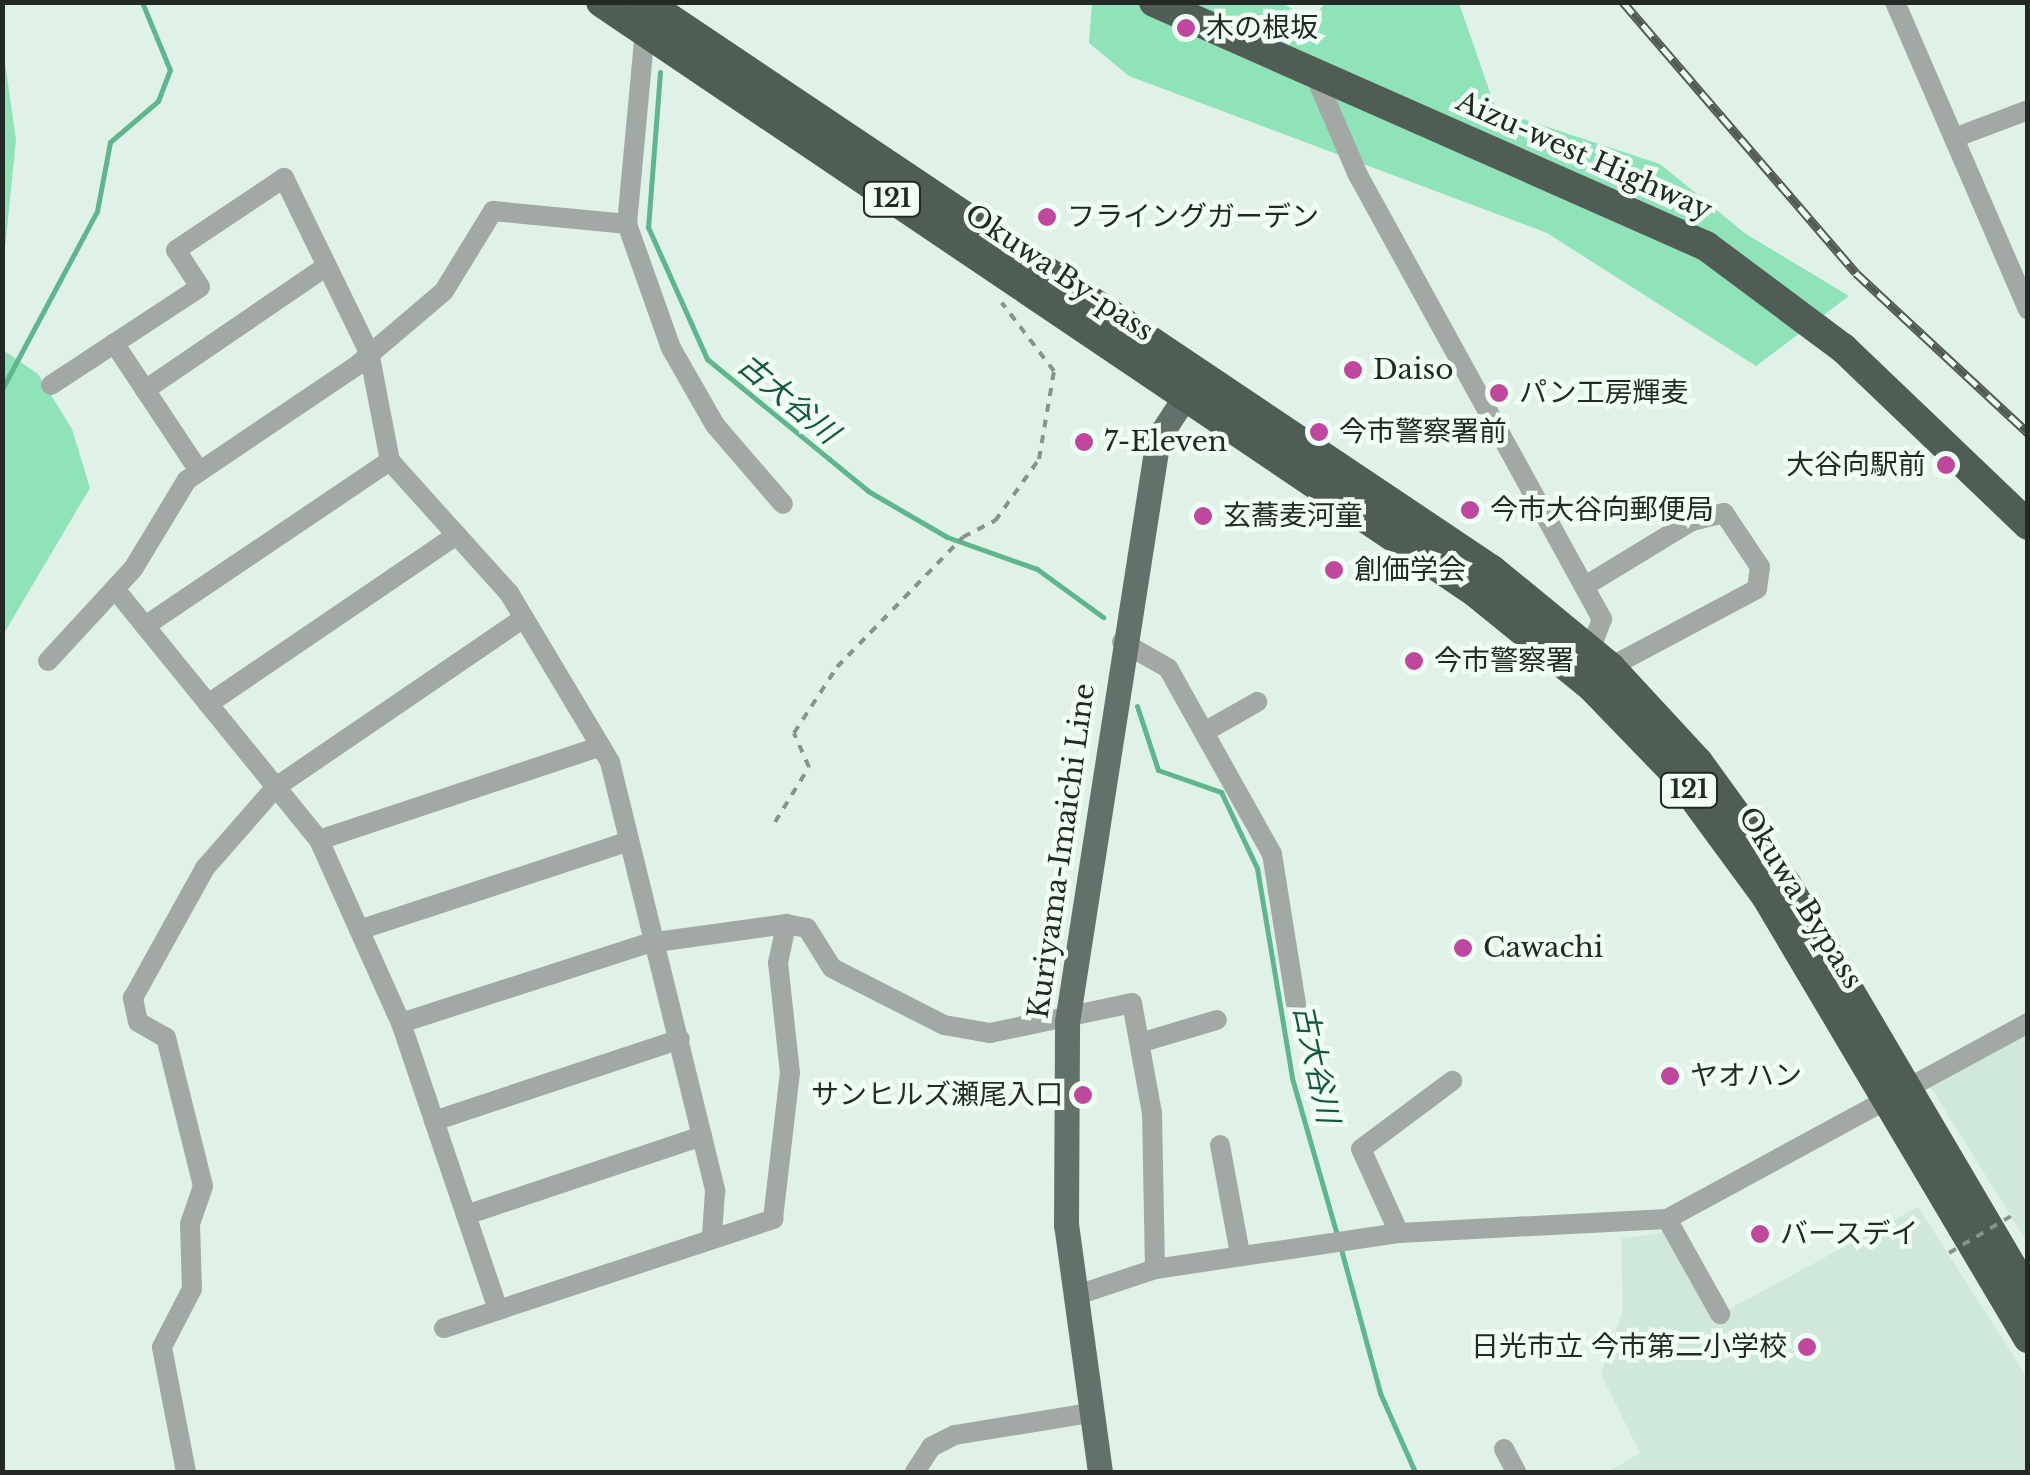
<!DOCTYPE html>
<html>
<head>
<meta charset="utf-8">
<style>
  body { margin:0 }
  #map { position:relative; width:2030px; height:1475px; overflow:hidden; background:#e0f2e8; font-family:"Libre Baskerville","Noto Sans JP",serif }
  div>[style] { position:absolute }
  .built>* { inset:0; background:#cfe8da }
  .green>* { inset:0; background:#90e2b8 }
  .stream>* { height:5px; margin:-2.5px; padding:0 2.5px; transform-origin:2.5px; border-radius:2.5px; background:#5fb68c }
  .path>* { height:4px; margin-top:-2px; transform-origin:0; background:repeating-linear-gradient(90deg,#86938c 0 8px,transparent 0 16px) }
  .minor>* { height:20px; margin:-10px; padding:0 10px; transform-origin:10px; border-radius:10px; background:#a2a9a5 }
  .major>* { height:25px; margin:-12.5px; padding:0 12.5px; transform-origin:12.5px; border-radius:12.5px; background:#64716a }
  .highway>* { height:30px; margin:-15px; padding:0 15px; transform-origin:15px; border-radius:15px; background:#4f5d55 }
  .rail>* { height:9px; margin-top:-4.5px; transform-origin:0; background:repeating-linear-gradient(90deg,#f0fef6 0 15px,#515a55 0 30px); box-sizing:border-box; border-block:2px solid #515a55 }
  .path-bridge>* { height:4px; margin-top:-2px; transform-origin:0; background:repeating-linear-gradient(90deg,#86938c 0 8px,transparent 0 16px) }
  .dots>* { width:28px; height:28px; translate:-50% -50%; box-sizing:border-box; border:5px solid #f0fef6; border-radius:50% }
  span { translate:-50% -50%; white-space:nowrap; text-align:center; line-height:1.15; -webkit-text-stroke:9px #f0fef6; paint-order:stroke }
  .shield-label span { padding:2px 8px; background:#f0fef6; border:2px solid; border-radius:8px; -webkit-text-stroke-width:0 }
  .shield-label { font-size:25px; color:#232a26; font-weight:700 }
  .poi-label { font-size:28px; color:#232a26 }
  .left { translate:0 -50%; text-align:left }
  .right { translate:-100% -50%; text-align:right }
  .street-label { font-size:28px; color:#232a26 }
  .water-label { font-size:30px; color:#16583c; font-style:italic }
  .frame { position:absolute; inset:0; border:5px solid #232a26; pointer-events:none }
</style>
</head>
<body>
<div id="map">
  <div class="built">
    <div style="clip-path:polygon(2027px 1032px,2027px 1242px,1930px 1086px)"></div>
    <div style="clip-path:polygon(1918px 1207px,2027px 1377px,2027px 1472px,1608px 1472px,1640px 1453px,1601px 1374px,1623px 1310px,1621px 1239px,1666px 1232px,1713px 1318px)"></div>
  </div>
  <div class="green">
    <div style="clip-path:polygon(1092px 3px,1281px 3px,1313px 19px,1325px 3px,1459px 3px,1496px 110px,1660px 164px,1746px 234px,1849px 296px,1756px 366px,1547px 233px,1129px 76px,1089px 43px)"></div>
    <div style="clip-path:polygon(3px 49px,16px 140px,3px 269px,2px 49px)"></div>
    <div style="clip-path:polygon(3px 350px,38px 374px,72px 429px,90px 488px,3px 635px)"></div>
  </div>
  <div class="stream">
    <div style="left:660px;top:72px;width:155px;rotate:94.4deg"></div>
    <div style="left:648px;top:227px;width:145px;rotate:65.9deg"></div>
    <div style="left:707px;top:359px;width:208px;rotate:39.3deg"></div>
    <div style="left:868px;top:491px;width:91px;rotate:30.2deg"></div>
    <div style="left:947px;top:537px;width:96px;rotate:19.6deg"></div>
    <div style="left:1037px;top:569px;width:82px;rotate:36deg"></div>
    <div style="left:2px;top:389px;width:202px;rotate:-61.9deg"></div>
    <div style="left:97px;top:211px;width:70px;rotate:-79.3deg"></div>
    <div style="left:110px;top:142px;width:63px;rotate:-40.5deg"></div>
    <div style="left:158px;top:101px;width:33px;rotate:-69deg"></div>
    <div style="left:170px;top:70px;width:74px;rotate:-112.4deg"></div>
    <div style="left:1137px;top:706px;width:67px;rotate:71.8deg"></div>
    <div style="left:1158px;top:770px;width:67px;rotate:19.2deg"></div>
    <div style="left:1221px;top:792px;width:84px;rotate:64.7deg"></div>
    <div style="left:1257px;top:868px;width:213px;rotate:80.5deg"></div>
    <div style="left:1292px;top:1078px;width:166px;rotate:74deg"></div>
    <div style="left:1341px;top:1249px;width:149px;rotate:74.8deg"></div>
    <div style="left:1380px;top:1393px;width:86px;rotate:66.1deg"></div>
  </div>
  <div class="path">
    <div style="left:775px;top:822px;width:65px;rotate:-58.3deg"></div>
    <div style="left:809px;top:767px;width:37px;rotate:-114deg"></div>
    <div style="left:794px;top:733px;width:79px;rotate:-56.9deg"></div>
    <div style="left:837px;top:667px;width:181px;rotate:-45.9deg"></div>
    <div style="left:963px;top:537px;width:36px;rotate:-27deg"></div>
    <div style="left:995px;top:521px;width:76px;rotate:-54.6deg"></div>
    <div style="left:1039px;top:459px;width:89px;rotate:-80.3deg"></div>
    <div style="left:1054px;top:371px;width:86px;rotate:-127.4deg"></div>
  </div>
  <div class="minor">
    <div style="left:1895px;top:2px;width:335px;rotate:66.6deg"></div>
    <div style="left:1314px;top:73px;width:111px;rotate:66.7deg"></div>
    <div style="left:1358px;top:175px;width:507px;rotate:61.21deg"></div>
    <div style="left:1602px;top:619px;width:33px;rotate:111deg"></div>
    <div style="left:1954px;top:138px;width:79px;rotate:-20.7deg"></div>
    <div style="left:627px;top:224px;width:206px;rotate:-84.7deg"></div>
    <div style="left:114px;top:343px;width:154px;rotate:56.4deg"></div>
    <div style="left:51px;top:385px;width:178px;rotate:-33.3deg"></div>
    <div style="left:200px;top:287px;width:44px;rotate:-123deg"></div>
    <div style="left:176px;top:250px;width:130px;rotate:-33.7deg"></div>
    <div style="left:284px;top:178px;width:194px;rotate:64deg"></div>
    <div style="left:369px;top:352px;width:111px;rotate:79.1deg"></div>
    <div style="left:390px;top:461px;width:178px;rotate:48deg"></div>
    <div style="left:509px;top:593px;width:197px;rotate:59.1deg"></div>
    <div style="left:610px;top:762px;width:442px;rotate:76.2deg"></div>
    <div style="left:715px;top:1191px;width:44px;rotate:93.9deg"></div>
    <div style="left:145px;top:390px;width:217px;rotate:-34.3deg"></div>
    <div style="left:1585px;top:586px;width:125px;rotate:-31.3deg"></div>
    <div style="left:1692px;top:521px;width:33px;rotate:-14deg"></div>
    <div style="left:1724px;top:513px;width:65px;rotate:56.3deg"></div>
    <div style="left:1760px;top:567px;width:22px;rotate:98deg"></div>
    <div style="left:1757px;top:589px;width:166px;rotate:152deg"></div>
    <div style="left:115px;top:589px;width:323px;rotate:50.9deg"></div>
    <div style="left:319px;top:840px;width:201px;rotate:65.9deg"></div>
    <div style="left:401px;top:1023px;width:303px;rotate:71.3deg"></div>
    <div style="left:145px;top:626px;width:295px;rotate:-34deg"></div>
    <div style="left:1122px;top:642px;width:53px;rotate:29.5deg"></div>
    <div style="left:1168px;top:668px;width:213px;rotate:60.8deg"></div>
    <div style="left:1272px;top:854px;width:152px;rotate:80.9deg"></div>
    <div style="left:48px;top:661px;width:125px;rotate:-47.3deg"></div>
    <div style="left:133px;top:569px;width:104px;rotate:-58.8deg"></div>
    <div style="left:187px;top:480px;width:204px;rotate:-34deg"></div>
    <div style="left:356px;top:366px;width:116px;rotate:-40.4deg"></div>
    <div style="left:444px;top:291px;width:94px;rotate:-58.5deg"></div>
    <div style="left:493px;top:211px;width:135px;rotate:5.5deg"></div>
    <div style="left:627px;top:224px;width:132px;rotate:70.5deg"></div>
    <div style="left:671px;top:348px;width:89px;rotate:60.3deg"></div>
    <div style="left:715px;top:425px;width:104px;rotate:49.3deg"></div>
    <div style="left:208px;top:704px;width:301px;rotate:-34.2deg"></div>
    <div style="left:1206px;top:731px;width:59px;rotate:-29.6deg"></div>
    <div style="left:319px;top:840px;width:297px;rotate:-18.4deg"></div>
    <div style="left:359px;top:930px;width:284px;rotate:-18.2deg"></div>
    <div style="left:401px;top:1023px;width:261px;rotate:-17.9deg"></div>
    <div style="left:649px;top:943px;width:138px;rotate:-7.9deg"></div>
    <div style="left:786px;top:924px;width:21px;rotate:11deg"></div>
    <div style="left:807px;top:928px;width:47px;rotate:58deg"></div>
    <div style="left:832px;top:968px;width:126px;rotate:27deg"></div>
    <div style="left:944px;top:1025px;width:47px;rotate:9.9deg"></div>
    <div style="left:990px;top:1033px;width:145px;rotate:-11.9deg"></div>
    <div style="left:1132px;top:1003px;width:112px;rotate:79.7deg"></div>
    <div style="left:1152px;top:1113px;width:156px;rotate:88.9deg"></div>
    <div style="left:1143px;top:1042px;width:77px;rotate:-16.6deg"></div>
    <div style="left:434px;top:1121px;width:259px;rotate:-18.4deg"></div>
    <div style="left:1220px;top:1145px;width:111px;rotate:79.6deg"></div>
    <div style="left:466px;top:1215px;width:249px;rotate:-18.5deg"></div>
    <div style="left:1667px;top:1219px;width:109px;rotate:60.8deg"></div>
    <div style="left:1399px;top:1233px;width:92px;rotate:-114.3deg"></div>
    <div style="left:1361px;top:1149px;width:114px;rotate:-36.8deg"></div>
    <div style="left:1074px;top:1296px;width:85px;rotate:-18.4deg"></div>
    <div style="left:1155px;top:1269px;width:247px;rotate:-8.4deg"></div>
    <div style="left:1399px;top:1233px;width:268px;rotate:-3deg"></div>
    <div style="left:1667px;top:1219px;width:411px;rotate:-28.5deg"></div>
    <div style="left:444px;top:1328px;width:347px;rotate:-18.3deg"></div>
    <div style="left:773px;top:1219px;width:147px;rotate:-83.4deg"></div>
    <div style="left:790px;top:1073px;width:111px;rotate:-96.2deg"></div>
    <div style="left:778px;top:963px;width:40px;rotate:-78deg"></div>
    <div style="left:1504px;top:1449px;width:26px;rotate:62deg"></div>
    <div style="left:186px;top:1472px;width:127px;rotate:-100.9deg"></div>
    <div style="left:162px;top:1347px;width:65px;rotate:-62.7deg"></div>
    <div style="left:192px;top:1289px;width:65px;rotate:-91.8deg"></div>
    <div style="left:190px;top:1224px;width:40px;rotate:-71.1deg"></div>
    <div style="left:203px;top:1186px;width:153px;rotate:-104deg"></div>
    <div style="left:166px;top:1038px;width:32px;rotate:-150deg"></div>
    <div style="left:138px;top:1022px;width:25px;rotate:-102deg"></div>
    <div style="left:133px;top:998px;width:149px;rotate:-61deg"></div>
    <div style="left:205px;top:868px;width:108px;rotate:-48.8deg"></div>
    <div style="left:276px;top:787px;width:300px;rotate:-34.3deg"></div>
    <div style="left:915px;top:1472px;width:30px;rotate:-57deg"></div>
    <div style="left:931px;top:1447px;width:27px;rotate:-27deg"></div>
    <div style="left:955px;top:1435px;width:137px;rotate:-9.3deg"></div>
  </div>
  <div class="major">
    <div style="left:1100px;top:1472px;width:249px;rotate:-97.8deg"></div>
    <div style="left:1066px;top:1225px;width:203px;rotate:-89.7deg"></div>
    <div style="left:1067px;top:1022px;width:591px;rotate:-81.14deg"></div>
    <div style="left:1158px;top:438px;width:66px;rotate:-56.8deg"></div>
  </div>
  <div class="highway">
    <div style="left:601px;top:2px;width:1055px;rotate:34.02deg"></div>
    <div style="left:1475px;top:592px;width:151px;rotate:39.1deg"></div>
    <div style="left:1592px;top:687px;width:122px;rotate:46deg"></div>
    <div style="left:1677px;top:775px;width:150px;rotate:53.7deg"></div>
    <div style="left:1766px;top:896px;width:514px;rotate:59.34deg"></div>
    <div style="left:645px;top:2px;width:1020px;rotate:33.85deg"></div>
    <div style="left:1492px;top:570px;width:153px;rotate:39.4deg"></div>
    <div style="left:1610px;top:667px;width:129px;rotate:47.2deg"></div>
    <div style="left:1698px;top:762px;width:152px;rotate:54.1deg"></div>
    <div style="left:1787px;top:885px;width:475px;rotate:59.5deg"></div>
    <div style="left:1154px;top:2px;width:604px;rotate:23.85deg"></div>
    <div style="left:1706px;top:246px;width:171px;rotate:36.7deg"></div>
    <div style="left:1843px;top:348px;width:256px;rotate:43.7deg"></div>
  </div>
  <div class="rail">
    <div style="left:1623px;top:2px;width:357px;rotate:49.3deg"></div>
    <div style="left:1856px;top:273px;width:235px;rotate:42.9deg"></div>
  </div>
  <div class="path-bridge">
    <div style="left:1949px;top:1253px;width:72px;rotate:-30.8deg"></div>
  </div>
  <div class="dots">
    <div style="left:1186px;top:28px;background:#bf479d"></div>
    <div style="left:1047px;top:217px;background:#bf479d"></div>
    <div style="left:1353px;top:370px;background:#bf479d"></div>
    <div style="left:1499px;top:393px;background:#bf479d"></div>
    <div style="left:1319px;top:432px;background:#bf479d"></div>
    <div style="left:1084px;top:442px;background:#bf479d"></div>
    <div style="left:1946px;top:465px;background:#bf479d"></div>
    <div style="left:1470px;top:510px;background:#bf479d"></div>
    <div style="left:1203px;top:516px;background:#bf479d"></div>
    <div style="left:1334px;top:570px;background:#bf479d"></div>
    <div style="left:1414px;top:661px;background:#bf479d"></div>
    <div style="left:1463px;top:948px;background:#bf479d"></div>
    <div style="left:1670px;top:1076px;background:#bf479d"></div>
    <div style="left:1083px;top:1095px;background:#bf479d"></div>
    <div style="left:1760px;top:1234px;background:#bf479d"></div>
    <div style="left:1807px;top:1347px;background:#bf479d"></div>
  </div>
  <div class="shield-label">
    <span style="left:892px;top:199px">121</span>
    <span style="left:1689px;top:790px">121</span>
  </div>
  <div class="poi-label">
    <span class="left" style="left:1206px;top:28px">木の根坂</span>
    <span class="left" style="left:1067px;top:217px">フライングガーデン</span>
    <span class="left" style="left:1373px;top:370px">Daiso</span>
    <span class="left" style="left:1519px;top:393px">パン工房輝麦</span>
    <span class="left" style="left:1339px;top:432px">今市警察署前</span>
    <span class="left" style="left:1104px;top:442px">7-Eleven</span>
    <span class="right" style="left:1926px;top:465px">大谷向駅前</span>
    <span class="left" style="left:1490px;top:510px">今市大谷向郵便局</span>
    <span class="left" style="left:1223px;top:516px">玄蕎麦河童</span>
    <span class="left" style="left:1354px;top:570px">創価学会</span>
    <span class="left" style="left:1434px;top:661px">今市警察署</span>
    <span class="left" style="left:1483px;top:948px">Cawachi</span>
    <span class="left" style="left:1690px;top:1076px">ヤオハン</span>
    <span class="right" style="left:1063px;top:1095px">サンヒルズ瀬尾入口</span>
    <span class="left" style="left:1780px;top:1234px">バースデイ</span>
    <span class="right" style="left:1787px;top:1347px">日光市立 今市第二小学校</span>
  </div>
  <div class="street-label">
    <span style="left:1584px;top:156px;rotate:24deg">Aizu-west Highway</span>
    <span style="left:1059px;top:273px;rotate:34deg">Okuwa By-pass</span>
    <span style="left:1062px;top:851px;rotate:-82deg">Kuriyama-Imaichi Line</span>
    <span style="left:1800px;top:898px;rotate:58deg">Okuwa Bypass</span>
  </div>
  <div class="water-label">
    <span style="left:788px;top:399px;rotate:40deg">古大谷川</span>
    <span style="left:1316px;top:1064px;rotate:78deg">古大谷川</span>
  </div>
  <div class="frame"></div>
</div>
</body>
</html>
